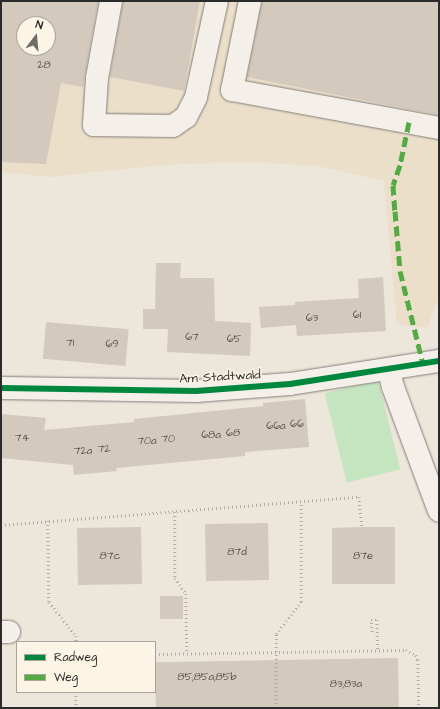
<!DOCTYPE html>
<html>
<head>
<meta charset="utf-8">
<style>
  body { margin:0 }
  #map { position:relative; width:440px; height:709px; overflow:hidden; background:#ede6db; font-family:"Architects Daughter",sans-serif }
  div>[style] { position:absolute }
  .built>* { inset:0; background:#ecdfca }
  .green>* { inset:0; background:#c5e4c0; transform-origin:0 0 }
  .building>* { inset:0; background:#d3c9bc; transform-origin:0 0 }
  .path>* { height:2.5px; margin-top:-1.25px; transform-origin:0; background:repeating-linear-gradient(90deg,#afaca8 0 1px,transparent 0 4px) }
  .roads { filter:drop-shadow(0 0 1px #827f7a) drop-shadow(0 0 1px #827f7a) }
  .minor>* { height:22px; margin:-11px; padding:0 11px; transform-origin:11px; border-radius:11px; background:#f4f0e9 }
  .quiet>* { height:5px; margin-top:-2.5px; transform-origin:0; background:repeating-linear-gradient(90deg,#54ab44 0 10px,transparent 0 15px) }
  .cycleway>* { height:6px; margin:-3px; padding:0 3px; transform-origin:3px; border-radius:3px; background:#00873e }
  span { translate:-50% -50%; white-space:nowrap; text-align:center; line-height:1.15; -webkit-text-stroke:3px #fcf5e5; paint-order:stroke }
  .number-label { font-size:11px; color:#55524f }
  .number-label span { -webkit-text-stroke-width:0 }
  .street-label { font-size:13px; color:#2b2b2b }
  .frame { position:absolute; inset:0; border:2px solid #2b2b2b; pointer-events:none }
  .legend { position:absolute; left:16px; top:641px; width:140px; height:52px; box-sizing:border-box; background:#fcf5e5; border:1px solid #a8a49b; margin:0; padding:5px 7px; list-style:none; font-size:12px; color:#2b2b2b }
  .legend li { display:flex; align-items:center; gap:8px; height:20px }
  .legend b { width:20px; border:1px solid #a8a49b }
  .north { position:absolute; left:16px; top:16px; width:40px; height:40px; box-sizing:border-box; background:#fcf5e5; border:1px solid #a8a49b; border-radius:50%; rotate:16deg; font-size:11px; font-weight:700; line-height:16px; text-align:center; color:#2b2b2b }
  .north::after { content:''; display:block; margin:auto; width:14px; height:18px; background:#6f6c69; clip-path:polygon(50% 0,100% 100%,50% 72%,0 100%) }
</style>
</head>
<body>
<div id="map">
  <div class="built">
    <div style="clip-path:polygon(evenodd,1px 1px,439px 1px,439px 297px,427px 328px,397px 324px,384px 181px,318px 166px,243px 162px,163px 165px,50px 177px,1px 172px,1px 1px,24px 24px,48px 24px,48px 48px,24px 48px,24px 24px)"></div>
  </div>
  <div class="green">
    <div style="left:378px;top:380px;width:92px;height:55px;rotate:76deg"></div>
  </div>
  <div class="building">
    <div style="clip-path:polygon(evenodd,1px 1px,98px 1px,83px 87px,61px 83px,46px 164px,1px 162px,1px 1px,24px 24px,48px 24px,48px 48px,24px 48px,24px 24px)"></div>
    <div style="clip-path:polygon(123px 1px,200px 1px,184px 91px,110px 77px)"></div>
    <div style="clip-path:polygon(262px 1px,439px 1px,439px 115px,247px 77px)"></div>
    <div style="clip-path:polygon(156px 263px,181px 263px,180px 278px,214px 278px,215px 321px,251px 323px,250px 356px,167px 352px,168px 329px,143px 329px,143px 309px,155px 309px)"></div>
    <div style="clip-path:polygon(383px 277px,386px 331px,297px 336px,296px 325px,261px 328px,259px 307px,295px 305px,295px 302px,359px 298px,358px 279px)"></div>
    <div style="left:46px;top:322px;width:83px;height:37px;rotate:5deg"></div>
    <div style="clip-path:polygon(305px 399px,309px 447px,245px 452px,245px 456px,116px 468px,117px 471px,74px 475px,73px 465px,1px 458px,1px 414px,46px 418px,44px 430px,134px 422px,134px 419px,263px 406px,263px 403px)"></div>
    <div style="left:268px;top:523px;width:57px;height:63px;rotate:89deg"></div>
    <div style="left:141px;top:527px;width:57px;height:64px;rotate:89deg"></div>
    <div style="clip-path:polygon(362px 527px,395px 527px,395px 584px,332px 584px,332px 528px)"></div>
    <div style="left:183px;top:596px;width:23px;height:23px;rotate:90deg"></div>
    <div style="left:398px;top:658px;width:50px;height:243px;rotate:89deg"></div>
  </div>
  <div class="path">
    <div style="left:175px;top:512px;width:66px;rotate:90deg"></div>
    <div style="left:175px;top:578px;width:19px;rotate:55deg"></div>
    <div style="left:186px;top:594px;width:59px;rotate:89deg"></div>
    <div style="left:48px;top:521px;width:81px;rotate:89.3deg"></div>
    <div style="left:49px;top:602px;width:43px;rotate:51.5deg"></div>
    <div style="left:76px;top:636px;width:6px;rotate:90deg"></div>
    <div style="left:1px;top:525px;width:359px;rotate:-4.5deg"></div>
    <div style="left:359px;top:497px;width:30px;rotate:84deg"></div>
    <div style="left:372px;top:632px;width:12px;rotate:-95deg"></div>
    <div style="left:371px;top:620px;width:6px"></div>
    <div style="left:377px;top:620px;width:30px;rotate:88deg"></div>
    <div style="left:155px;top:654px;width:251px;rotate:-0.9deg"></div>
    <div style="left:406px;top:650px;width:11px;rotate:27deg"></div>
    <div style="left:416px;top:655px;width:5px;rotate:68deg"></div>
    <div style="left:418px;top:660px;width:48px;rotate:88.8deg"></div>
    <div style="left:76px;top:692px;width:16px;rotate:90deg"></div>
    <div style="left:276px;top:708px;width:74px;rotate:-90deg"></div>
    <div style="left:276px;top:634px;width:41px;rotate:-52deg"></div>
    <div style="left:301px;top:602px;width:100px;rotate:-90deg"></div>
  </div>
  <div class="roads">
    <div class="minor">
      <div style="left:111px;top:1px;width:78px;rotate:100.3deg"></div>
      <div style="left:97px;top:78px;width:47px;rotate:93.7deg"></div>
      <div style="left:94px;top:125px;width:79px;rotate:0.7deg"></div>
      <div style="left:173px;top:126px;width:16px;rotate:-35deg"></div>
      <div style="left:186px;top:117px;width:22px;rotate:-63deg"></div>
      <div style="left:196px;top:97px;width:98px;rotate:-77.7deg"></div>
      <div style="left:250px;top:1px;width:91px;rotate:101.4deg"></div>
      <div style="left:232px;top:90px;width:210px;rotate:10.4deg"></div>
      <div style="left:389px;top:370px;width:17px;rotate:77deg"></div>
      <div style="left:393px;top:387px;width:132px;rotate:69.6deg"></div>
      <div style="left:1px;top:388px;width:195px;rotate:0.9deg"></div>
      <div style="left:196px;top:391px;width:94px;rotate:-4.3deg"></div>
      <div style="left:290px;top:384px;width:151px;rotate:-8.8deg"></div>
      <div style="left:1px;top:632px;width:8px"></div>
    </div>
  </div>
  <div class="quiet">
    <div style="left:409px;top:122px;width:44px;rotate:101.8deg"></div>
    <div style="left:400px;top:165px;width:21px;rotate:109deg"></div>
    <div style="left:393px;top:185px;width:26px;rotate:86deg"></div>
    <div style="left:395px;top:211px;width:60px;rotate:85.2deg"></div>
    <div style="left:400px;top:271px;width:96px;rotate:76.1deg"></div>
  </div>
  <div class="cycleway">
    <div style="left:1px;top:388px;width:195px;rotate:0.9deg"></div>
    <div style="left:196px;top:391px;width:94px;rotate:-4.3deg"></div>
    <div style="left:290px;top:384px;width:151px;rotate:-8.8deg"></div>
  </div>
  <div class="number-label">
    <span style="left:44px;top:65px">28</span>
    <span style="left:357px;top:315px">61</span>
    <span style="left:312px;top:318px">63</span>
    <span style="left:192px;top:337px">67</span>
    <span style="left:234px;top:339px">65</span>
    <span style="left:70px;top:343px">71</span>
    <span style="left:112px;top:344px">69</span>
    <span style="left:297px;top:424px">66</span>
    <span style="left:276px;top:426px">66a</span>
    <span style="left:233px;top:433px">68</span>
    <span style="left:211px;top:435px">68a</span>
    <span style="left:22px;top:438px">74</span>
    <span style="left:168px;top:439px">70</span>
    <span style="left:147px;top:441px">70a</span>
    <span style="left:104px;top:449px">72</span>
    <span style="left:83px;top:451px">72a</span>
    <span style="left:237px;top:552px">87d</span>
    <span style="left:110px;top:556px">87c</span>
    <span style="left:363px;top:556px">87e</span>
    <span style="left:207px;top:677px">85;85a;85b</span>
    <span style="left:346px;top:684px">83;83a</span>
  </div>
  <div class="street-label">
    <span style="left:220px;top:377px;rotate:-3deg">Am Stadtwald</span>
  </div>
  <div class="frame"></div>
  <ul class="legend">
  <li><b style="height:5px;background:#00873e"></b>Radweg</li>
  <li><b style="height:5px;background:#54ab44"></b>Weg</li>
  </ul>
  <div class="north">N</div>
</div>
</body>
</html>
